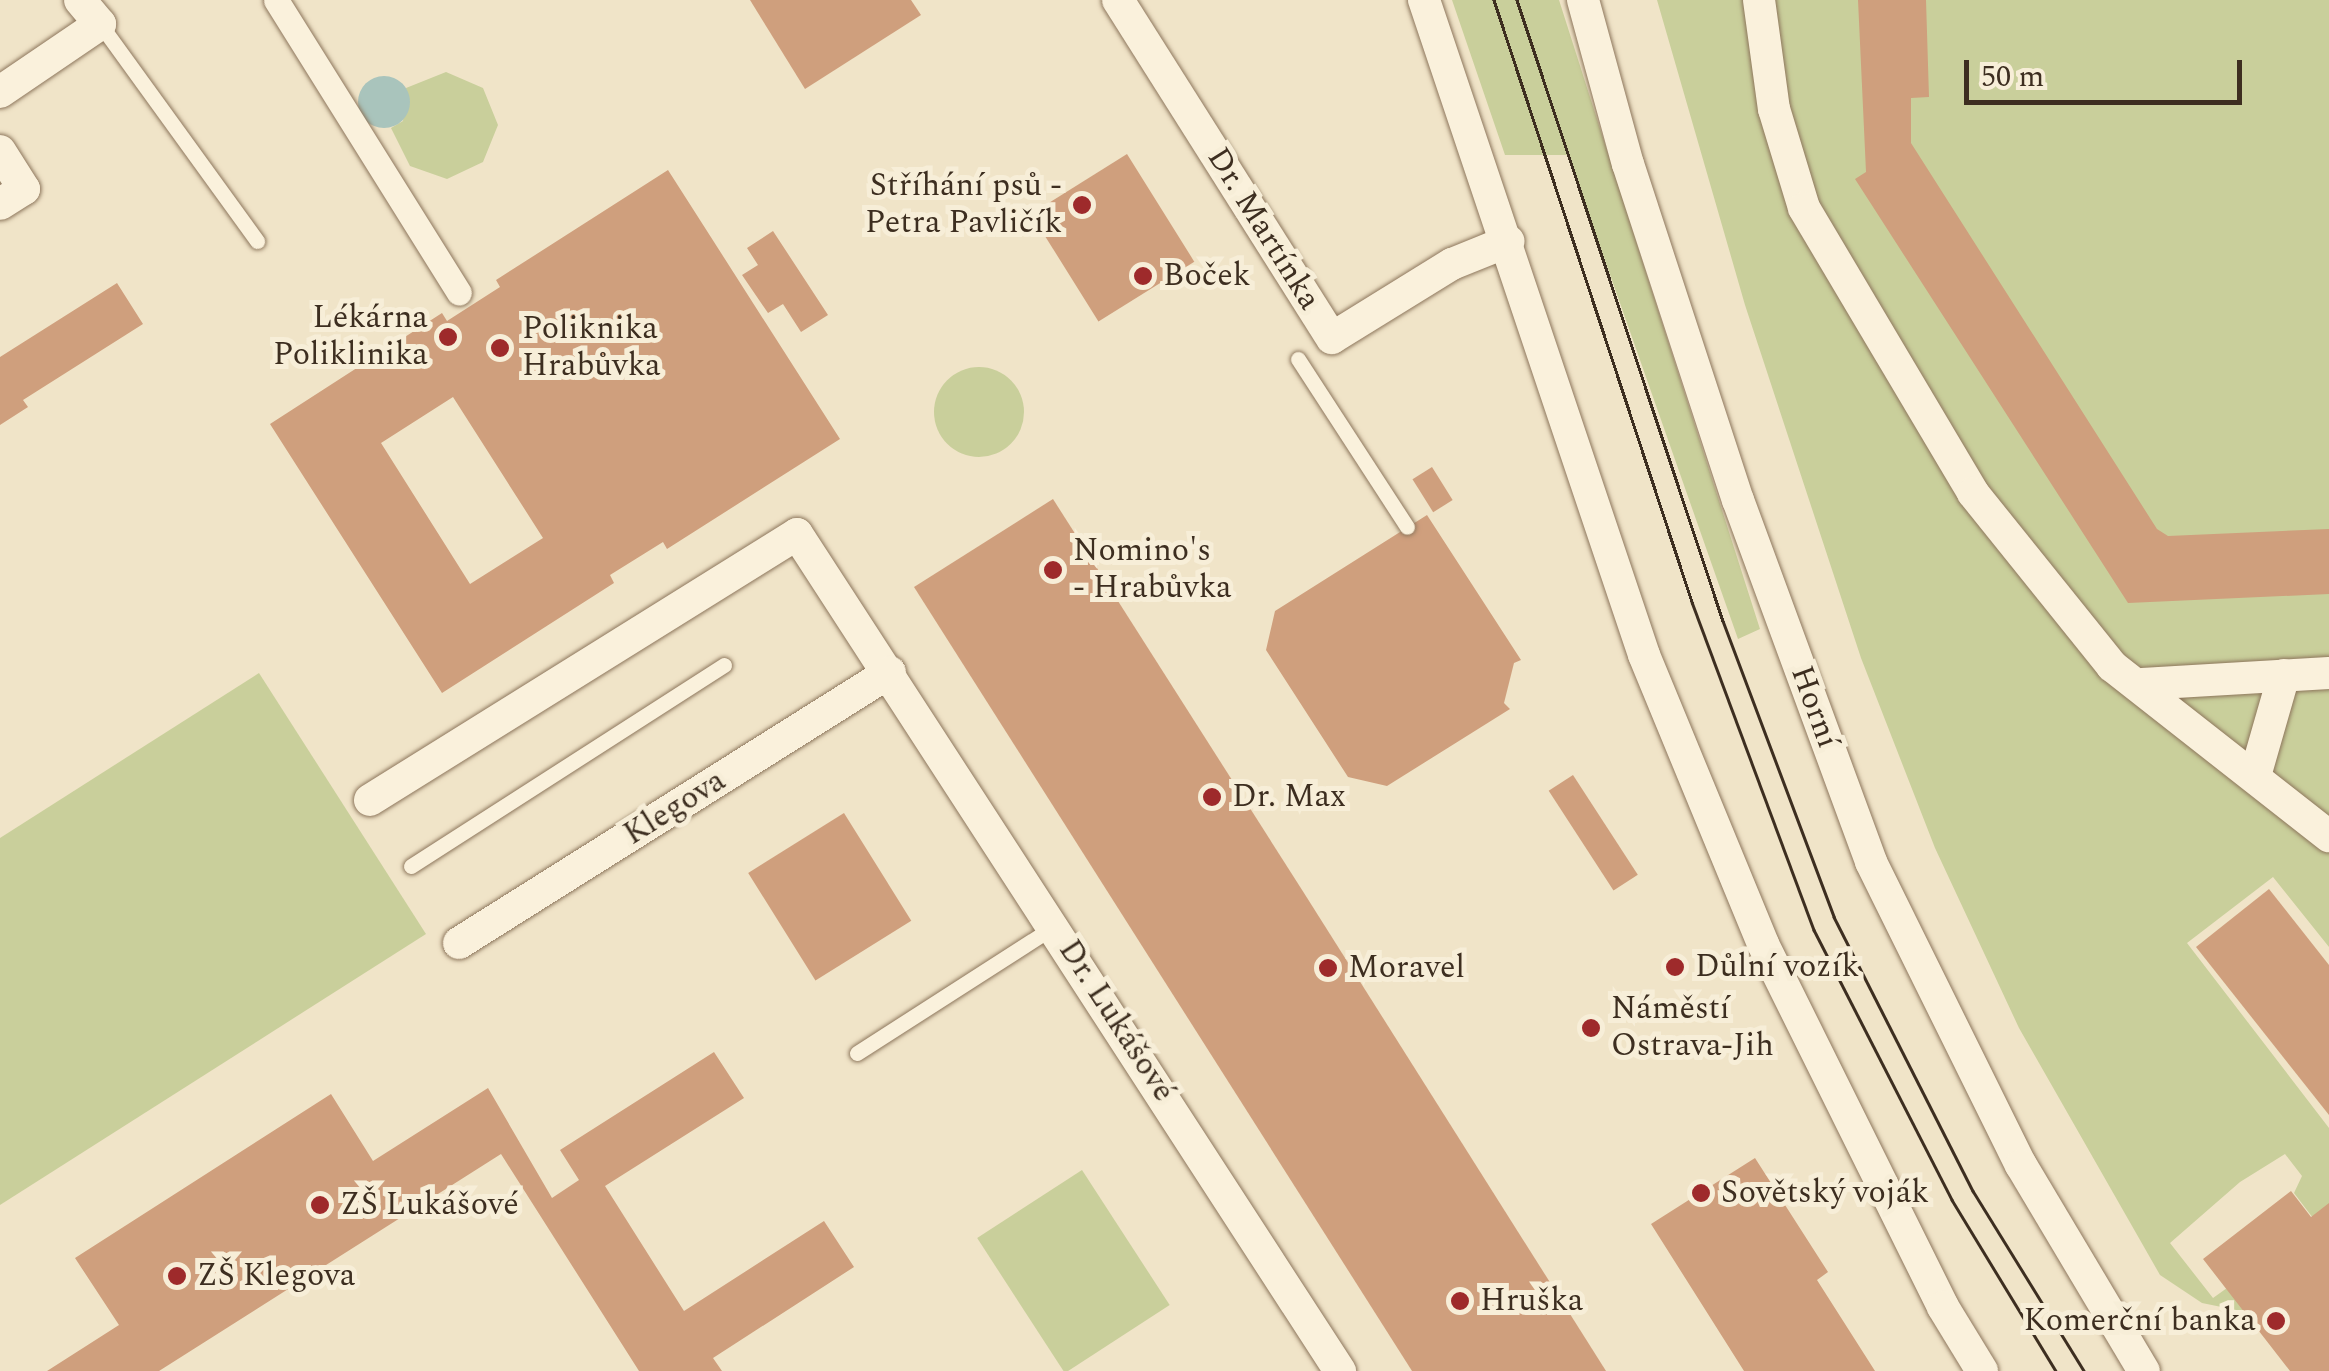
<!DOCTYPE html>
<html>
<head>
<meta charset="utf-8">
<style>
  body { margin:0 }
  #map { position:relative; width:2329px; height:1371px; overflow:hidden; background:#f0e4c8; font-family:Spectral,serif }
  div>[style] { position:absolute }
  .green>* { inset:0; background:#c9cf9b; transform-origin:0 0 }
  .round { border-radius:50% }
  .water>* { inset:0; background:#a9c4bc }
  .building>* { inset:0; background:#cf9f7d; transform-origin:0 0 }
  .roads { filter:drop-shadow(0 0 2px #8d765c) drop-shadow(0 0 2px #8d765c) }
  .service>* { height:15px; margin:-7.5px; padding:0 7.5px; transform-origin:7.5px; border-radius:7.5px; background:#faf1dc }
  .pedestrian>* { height:25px; margin:-12.5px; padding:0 12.5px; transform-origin:12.5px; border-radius:12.5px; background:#faf1dc }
  .minor>* { height:32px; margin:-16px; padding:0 16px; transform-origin:16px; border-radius:16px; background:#faf1dc }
  .tram>* { height:2.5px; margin:-1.25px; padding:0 1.25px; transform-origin:1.25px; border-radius:1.25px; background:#3d2e20 }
  .dots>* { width:28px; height:28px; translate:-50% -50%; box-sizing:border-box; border:5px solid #f7eed8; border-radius:50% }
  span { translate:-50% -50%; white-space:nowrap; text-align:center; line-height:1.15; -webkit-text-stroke:10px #f7eed8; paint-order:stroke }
  .poi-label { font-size:32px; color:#3d2e20 }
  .right { translate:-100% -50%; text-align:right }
  .left { translate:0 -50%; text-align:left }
  .street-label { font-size:32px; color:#3d2e20 }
  .scale { position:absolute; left:1964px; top:60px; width:278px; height:45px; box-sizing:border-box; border:5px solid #3d2e20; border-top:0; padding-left:12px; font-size:30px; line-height:35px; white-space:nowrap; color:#3d2e20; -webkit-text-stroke:8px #f7eed8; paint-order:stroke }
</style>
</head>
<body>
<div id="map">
  <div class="green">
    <div style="clip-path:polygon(1452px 0,1559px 0,1760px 629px,1738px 639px,1568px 155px,1505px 155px)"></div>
    <div style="clip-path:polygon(1657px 0,2329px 0,2329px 947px,2273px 877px,2187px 943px,2329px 1128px,2329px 1206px,2313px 1218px,2294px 1193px,2302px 1176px,2285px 1154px,2240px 1182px,2170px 1243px,2213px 1298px,2227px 1288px,2246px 1312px,2202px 1303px,2160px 1275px,2019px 1028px,1935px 848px,1861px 658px,1745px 305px)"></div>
    <div style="clip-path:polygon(446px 72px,483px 88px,498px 125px,483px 162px,447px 179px,410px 166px,391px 128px,403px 121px,406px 88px)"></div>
    <div class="round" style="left:934px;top:367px;width:90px;height:90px"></div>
    <div style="clip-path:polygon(259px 673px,426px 934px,0 1205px,0 838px)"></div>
    <div style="left:1082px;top:1170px;width:161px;height:125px;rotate:57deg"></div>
  </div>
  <div class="water">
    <div class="round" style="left:358px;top:76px;width:52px;height:52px"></div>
  </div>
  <div class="building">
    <div style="clip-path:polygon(750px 0,911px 0,921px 15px,805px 89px)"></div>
    <div style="clip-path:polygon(1858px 0,1926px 0,1929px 97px,1911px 98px,1911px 143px,2157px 529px,2168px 536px,2329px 529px,2329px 594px,2128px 603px,1855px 179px,1866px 172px)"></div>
    <div style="left:1127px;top:154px;width:127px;height:113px;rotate:58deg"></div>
    <div style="clip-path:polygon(evenodd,668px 170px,840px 439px,667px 549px,663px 542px,610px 575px,614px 583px,442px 693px,270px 424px,442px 313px,447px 321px,500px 287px,496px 280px,668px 170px,453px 397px,543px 538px,470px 584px,381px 443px,453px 397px)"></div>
    <div style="clip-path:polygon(773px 231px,828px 315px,801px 332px,783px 304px,768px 313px,742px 275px,758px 265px,747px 248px)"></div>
    <div style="clip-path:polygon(117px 283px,143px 324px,23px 400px,28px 407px,0 425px,0 357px)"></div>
    <div style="left:1432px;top:467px;width:39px;height:23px;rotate:58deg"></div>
    <div style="clip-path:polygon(1053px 499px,1304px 893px,1606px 1371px,1412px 1371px,914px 587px)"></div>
    <div style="clip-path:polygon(1427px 515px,1521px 660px,1514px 663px,1504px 703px,1510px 709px,1387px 786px,1348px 777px,1266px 650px,1275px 611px)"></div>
    <div style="left:1573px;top:775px;width:119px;height:29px;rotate:57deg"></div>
    <div style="left:844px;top:813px;width:127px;height:113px;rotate:58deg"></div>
    <div style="clip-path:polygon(2269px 889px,2329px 965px,2329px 1115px,2196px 947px)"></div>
    <div style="clip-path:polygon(714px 1052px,744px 1098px,605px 1186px,684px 1311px,824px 1221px,854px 1267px,713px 1358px,722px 1371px,639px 1371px,501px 1154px,159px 1371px,47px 1371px,119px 1325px,75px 1258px,331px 1094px,373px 1161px,488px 1088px,552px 1198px,579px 1180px,560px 1150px)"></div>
    <div style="clip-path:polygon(1755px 1158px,1828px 1272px,1817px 1280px,1875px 1371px,1744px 1371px,1651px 1224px)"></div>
    <div style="clip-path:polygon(2291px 1191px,2311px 1217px,2329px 1203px,2329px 1371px,2290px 1371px,2203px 1259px)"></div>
  </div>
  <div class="roads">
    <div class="service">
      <div style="left:100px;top:24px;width:268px;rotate:54.1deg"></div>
      <div style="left:1298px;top:359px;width:200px;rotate:57deg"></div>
      <div style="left:411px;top:866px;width:372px;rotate:-32.7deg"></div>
      <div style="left:857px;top:1053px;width:235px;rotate:-32.7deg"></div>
    </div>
    <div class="pedestrian">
      <div style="left:276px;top:0;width:345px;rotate:58deg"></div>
    </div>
    <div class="minor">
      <div style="left:1118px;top:0;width:400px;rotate:57.7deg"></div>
      <div style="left:1332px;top:338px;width:141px;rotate:-31.7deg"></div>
      <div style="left:1452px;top:264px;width:61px;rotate:-22deg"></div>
      <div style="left:1424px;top:0;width:691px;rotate:71.43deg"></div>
      <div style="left:1644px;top:655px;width:313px;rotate:67.6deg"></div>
      <div style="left:1763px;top:944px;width:405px;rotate:63.6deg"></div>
      <div style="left:1943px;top:1307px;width:75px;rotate:58.6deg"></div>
      <div style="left:1583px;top:0;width:170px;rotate:74.7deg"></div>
      <div style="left:1628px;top:164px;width:354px;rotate:71.9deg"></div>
      <div style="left:1738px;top:500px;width:386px;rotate:69.8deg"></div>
      <div style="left:1871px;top:862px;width:338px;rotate:63.7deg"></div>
      <div style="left:2021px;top:1165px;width:240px;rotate:59.2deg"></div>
      <div style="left:1759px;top:0;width:110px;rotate:82.2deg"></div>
      <div style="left:1774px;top:109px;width:103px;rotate:73.1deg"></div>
      <div style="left:1804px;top:208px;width:331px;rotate:59.3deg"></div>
      <div style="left:1973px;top:493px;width:222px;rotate:51.2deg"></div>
      <div style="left:2112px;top:666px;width:276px;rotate:38.1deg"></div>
      <div style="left:0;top:92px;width:121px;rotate:-34.2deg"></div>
      <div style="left:100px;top:24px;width:31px;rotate:-130deg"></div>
      <div style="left:0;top:151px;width:45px;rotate:57.7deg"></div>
      <div style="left:24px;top:189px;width:28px;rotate:148deg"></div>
      <div style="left:2142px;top:684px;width:187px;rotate:-3.4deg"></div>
      <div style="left:2255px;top:776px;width:105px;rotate:-74deg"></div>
      <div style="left:370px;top:800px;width:503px;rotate:-31.92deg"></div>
      <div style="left:797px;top:534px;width:998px;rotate:57.03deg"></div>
      <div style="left:459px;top:943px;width:509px;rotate:-32.16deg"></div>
    </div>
  </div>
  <div class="tram">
    <div style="left:1494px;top:0;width:634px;rotate:71.79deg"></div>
    <div style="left:1692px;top:602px;width:350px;rotate:69.6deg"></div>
    <div style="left:1814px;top:930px;width:303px;rotate:62.9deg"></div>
    <div style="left:1952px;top:1200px;width:200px;rotate:58.7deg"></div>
    <div style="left:1517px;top:0;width:654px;rotate:71.65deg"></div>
    <div style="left:1723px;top:621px;width:316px;rotate:69.4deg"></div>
    <div style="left:1834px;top:917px;width:307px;rotate:63.1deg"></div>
    <div style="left:1973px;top:1191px;width:211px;rotate:58.3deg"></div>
  </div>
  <div class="dots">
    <div style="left:1082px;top:205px;background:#9e2a2b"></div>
    <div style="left:1143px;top:276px;background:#9e2a2b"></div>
    <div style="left:448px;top:337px;background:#9e2a2b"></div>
    <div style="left:500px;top:348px;background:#9e2a2b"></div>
    <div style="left:1053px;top:570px;background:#9e2a2b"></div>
    <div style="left:1212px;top:797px;background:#9e2a2b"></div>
    <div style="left:1675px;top:967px;background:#9e2a2b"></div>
    <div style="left:1328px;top:968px;background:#9e2a2b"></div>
    <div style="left:1591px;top:1028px;background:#9e2a2b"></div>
    <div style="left:1701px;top:1193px;background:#9e2a2b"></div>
    <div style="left:320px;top:1205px;background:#9e2a2b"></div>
    <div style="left:177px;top:1276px;background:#9e2a2b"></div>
    <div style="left:1460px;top:1301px;background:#9e2a2b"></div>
    <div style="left:2276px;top:1321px;background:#9e2a2b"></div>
  </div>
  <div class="poi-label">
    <span class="right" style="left:1062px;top:205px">Stříhání psů -<br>Petra Pavličík</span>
    <span class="left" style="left:1163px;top:276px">Boček</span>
    <span class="right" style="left:428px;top:337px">Lékárna<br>Poliklinika</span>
    <span class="left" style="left:522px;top:348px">Poliknika<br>Hrabůvka</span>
    <span class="left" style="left:1073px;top:570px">Nomino's<br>- Hrabůvka</span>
    <span class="left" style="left:1232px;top:797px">Dr. Max</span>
    <span class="left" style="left:1695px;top:967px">Důlní vozík</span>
    <span class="left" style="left:1348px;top:968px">Moravel</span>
    <span class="left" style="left:1611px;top:1028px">Náměstí<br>Ostrava-Jih</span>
    <span class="left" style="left:1721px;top:1193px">Sovětský voják</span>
    <span class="left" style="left:340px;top:1205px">ZŠ Lukášové</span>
    <span class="left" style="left:197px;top:1276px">ZŠ Klegova</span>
    <span class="left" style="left:1480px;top:1301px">Hruška</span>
    <span class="right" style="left:2256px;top:1321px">Komerční banka</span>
  </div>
  <div class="street-label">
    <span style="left:1263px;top:229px;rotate:58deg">Dr. Martínka</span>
    <span style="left:1814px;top:707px;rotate:70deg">Horní</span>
    <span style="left:675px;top:808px;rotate:-32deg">Klegova</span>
    <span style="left:1116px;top:1021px;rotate:57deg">Dr. Lukášové</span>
  </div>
  <div class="scale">50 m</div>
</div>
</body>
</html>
